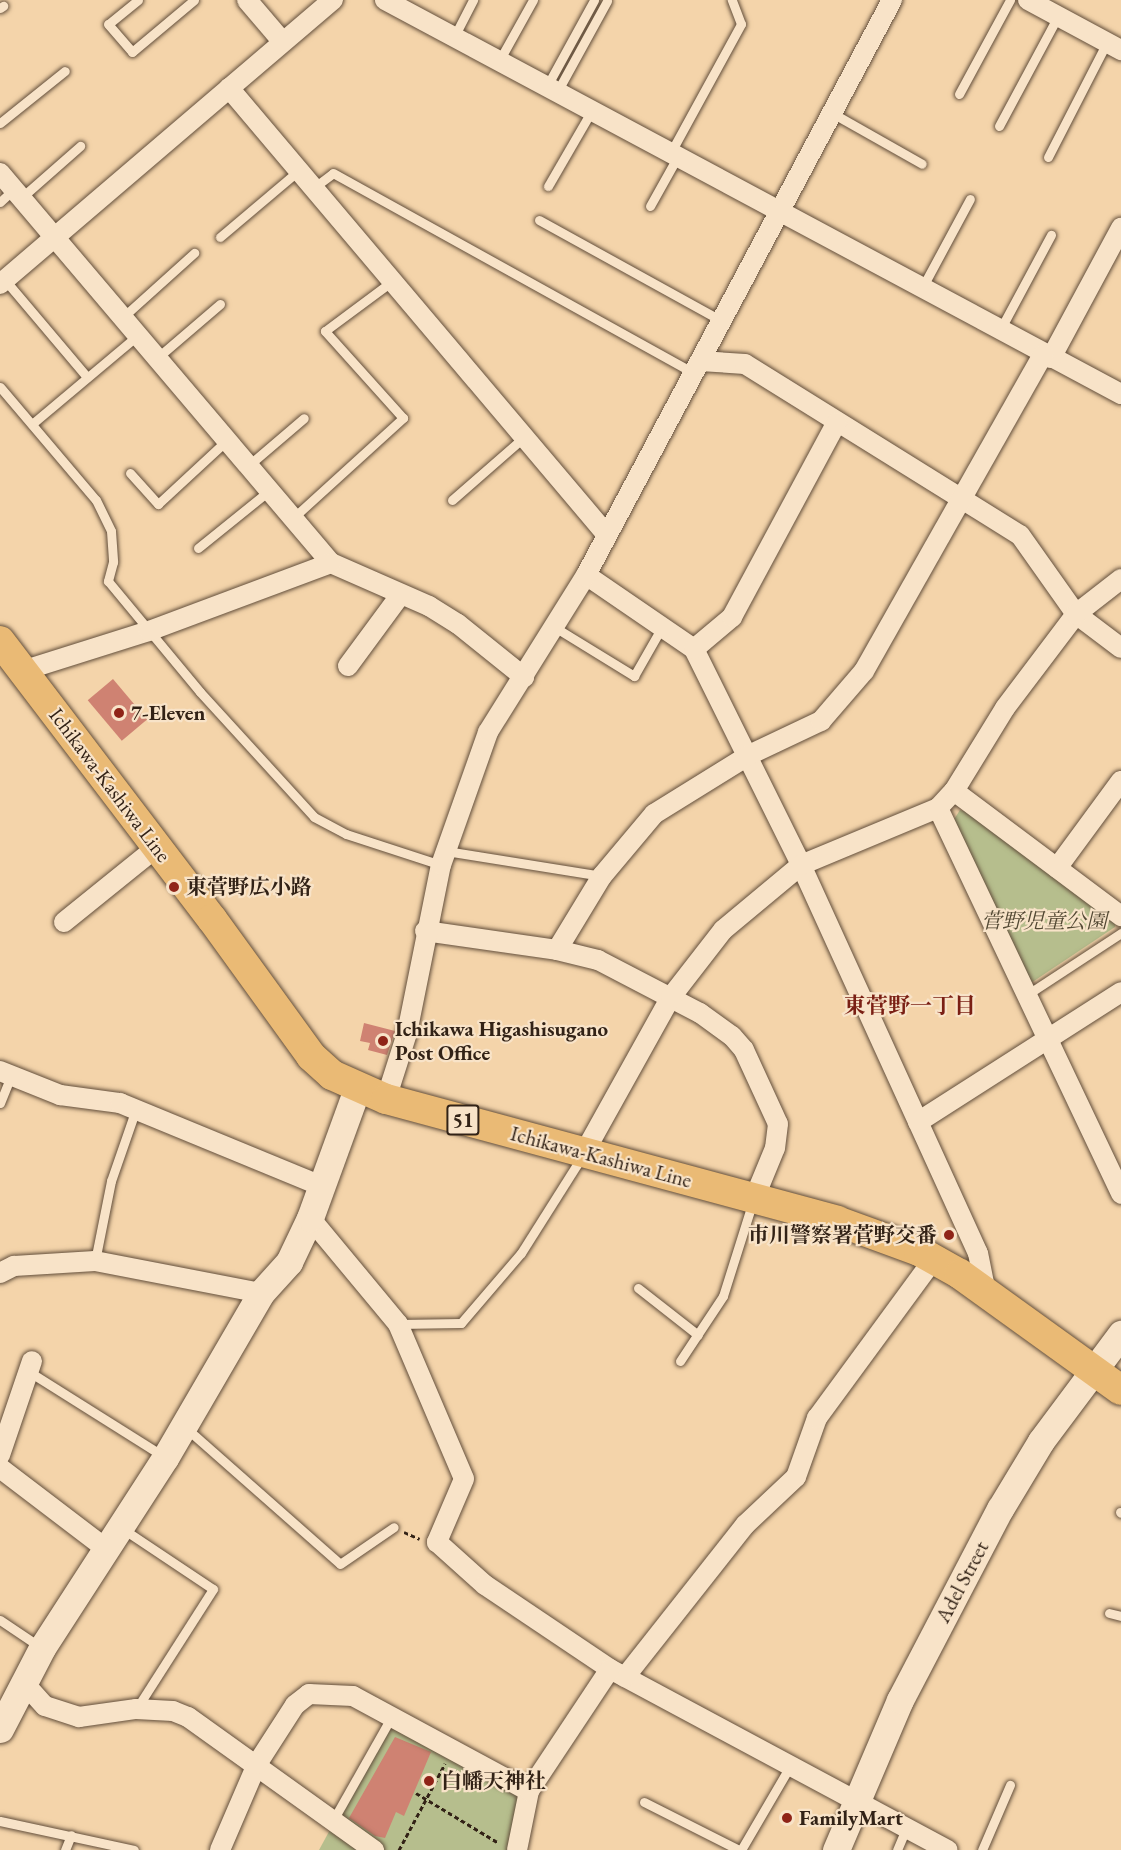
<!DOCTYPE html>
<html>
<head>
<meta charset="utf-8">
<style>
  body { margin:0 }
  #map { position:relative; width:1121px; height:1850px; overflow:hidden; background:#f4d4aa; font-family:"EB Garamond","Noto Serif JP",serif }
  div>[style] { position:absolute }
  .green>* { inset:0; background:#b6be8d }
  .building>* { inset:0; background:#cf8272; transform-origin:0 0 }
  .path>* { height:3px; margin-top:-1.5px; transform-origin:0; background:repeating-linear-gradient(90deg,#322216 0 4.5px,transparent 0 7.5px) }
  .roads { filter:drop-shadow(0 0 2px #624e3b) drop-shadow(0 0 2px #624e3b) }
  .lane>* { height:9px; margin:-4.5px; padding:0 4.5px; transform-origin:4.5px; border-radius:4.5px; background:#f8e3c8 }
  .street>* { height:20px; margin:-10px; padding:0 10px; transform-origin:10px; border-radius:10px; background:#f8e3c8 }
  .secondary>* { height:27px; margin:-13.5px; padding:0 13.5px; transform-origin:13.5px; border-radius:13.5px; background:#f8e3c8 }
  .primary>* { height:30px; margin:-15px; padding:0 15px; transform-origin:15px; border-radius:15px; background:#eaba75 }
  .dots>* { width:16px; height:16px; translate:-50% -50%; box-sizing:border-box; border:3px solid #f8e3c8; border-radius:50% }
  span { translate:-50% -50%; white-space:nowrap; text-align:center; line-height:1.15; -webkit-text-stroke:4.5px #f8e3c8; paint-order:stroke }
  .shield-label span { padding:2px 4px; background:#f8e3c8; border:2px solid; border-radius:4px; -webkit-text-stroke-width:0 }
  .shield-label { font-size:20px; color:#322216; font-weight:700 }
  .poi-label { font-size:21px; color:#322216; font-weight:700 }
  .left { translate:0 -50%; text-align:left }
  .right { translate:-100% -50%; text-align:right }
  .street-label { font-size:21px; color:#322216 }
  .park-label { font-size:21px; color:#534934; font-style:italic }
  .neighbourhood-label { font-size:22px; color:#7a1f14; font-weight:700 }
</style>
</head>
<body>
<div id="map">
  <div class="green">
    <div style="clip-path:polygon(960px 810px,968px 812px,1116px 922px,1115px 927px,1031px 983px,951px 824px)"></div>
    <div style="clip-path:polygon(392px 1716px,529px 1791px,517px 1850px,319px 1850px)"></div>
  </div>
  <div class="building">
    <div style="left:113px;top:679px;width:53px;height:33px;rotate:50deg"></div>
    <div style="clip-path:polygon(364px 1023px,395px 1031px,387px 1055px,368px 1050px,370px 1043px,360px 1041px)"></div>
    <div style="clip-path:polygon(395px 1737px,431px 1752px,404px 1816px,396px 1812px,385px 1838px,375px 1836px,349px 1818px)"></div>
  </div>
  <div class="path">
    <div style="left:404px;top:1532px;width:17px;rotate:24deg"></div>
    <div style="left:416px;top:1793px;width:97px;rotate:31.1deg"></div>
    <div style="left:399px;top:1850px;width:98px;rotate:-61.9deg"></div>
  </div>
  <div class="roads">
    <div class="lane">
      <div style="left:138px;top:0;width:38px;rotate:141deg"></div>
      <div style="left:108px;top:24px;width:37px;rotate:49deg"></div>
      <div style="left:132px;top:52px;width:81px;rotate:-40deg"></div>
      <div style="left:0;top:8px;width:4px;rotate:-34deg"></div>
      <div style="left:454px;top:37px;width:42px;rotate:-62.8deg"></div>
      <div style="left:499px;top:61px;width:70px;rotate:-60.9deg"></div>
      <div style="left:547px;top:86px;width:98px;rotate:-61.3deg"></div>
      <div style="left:557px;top:92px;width:104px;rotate:-61.2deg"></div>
      <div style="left:959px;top:94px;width:107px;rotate:-61.5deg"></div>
      <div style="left:832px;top:113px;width:103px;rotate:29.5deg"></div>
      <div style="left:0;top:123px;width:83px;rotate:-38.7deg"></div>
      <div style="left:999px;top:126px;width:125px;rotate:-61.8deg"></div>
      <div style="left:671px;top:152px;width:146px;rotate:-61.3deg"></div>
      <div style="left:741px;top:24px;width:26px;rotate:-111deg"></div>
      <div style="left:1048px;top:157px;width:129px;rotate:-62.8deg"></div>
      <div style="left:548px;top:186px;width:88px;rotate:-59.9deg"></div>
      <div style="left:312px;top:189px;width:26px;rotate:-37deg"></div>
      <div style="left:333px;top:173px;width:413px;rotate:29deg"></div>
      <div style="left:21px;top:198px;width:79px;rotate:-41.4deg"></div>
      <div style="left:0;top:202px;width:19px;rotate:-43deg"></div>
      <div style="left:650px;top:206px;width:57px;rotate:-60.8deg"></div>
      <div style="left:539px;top:220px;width:209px;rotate:28.9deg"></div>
      <div style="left:220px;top:237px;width:101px;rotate:-40.2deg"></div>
      <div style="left:5px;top:280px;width:127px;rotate:49.8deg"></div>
      <div style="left:922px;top:288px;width:101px;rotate:-61.7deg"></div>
      <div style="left:123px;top:317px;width:96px;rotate:-42deg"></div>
      <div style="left:1000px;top:330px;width:108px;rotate:-61.8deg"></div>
      <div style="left:157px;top:358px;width:83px;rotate:-40.6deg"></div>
      <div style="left:0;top:387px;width:148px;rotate:49.7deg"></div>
      <div style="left:96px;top:500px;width:34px;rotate:64deg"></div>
      <div style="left:111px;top:531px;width:31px;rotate:86deg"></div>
      <div style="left:113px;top:562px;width:20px;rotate:105deg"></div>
      <div style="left:108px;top:581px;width:144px;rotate:50.3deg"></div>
      <div style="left:200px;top:692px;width:169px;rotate:47.6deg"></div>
      <div style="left:314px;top:817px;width:36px;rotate:28deg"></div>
      <div style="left:346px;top:834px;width:100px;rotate:18.1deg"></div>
      <div style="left:32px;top:424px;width:138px;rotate:-40deg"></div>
      <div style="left:249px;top:465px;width:72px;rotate:-40.5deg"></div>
      <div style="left:130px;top:473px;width:42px;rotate:47.9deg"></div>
      <div style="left:158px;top:504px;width:94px;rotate:-42.8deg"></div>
      <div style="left:452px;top:500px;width:96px;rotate:-41.2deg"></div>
      <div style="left:293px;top:518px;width:149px;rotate:-42.3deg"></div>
      <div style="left:403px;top:418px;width:117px;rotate:-131.9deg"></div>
      <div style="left:325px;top:331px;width:82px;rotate:-36.6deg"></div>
      <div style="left:198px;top:548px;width:92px;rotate:-38.9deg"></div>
      <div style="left:556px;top:628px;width:92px;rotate:31.6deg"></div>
      <div style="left:634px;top:676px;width:56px;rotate:-60.3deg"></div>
      <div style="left:446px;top:851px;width:158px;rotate:9.1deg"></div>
      <div style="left:1025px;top:996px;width:115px;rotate:-33.3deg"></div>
      <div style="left:0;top:1103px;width:29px;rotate:-68deg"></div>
      <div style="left:95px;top:1261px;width:82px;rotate:-78.7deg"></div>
      <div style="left:111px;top:1181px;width:76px;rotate:-70.9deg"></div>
      <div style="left:638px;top:1288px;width:76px;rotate:38.1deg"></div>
      <div style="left:398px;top:1324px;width:63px;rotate:-0.9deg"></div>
      <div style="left:461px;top:1323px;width:92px;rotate:-49.4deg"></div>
      <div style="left:521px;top:1253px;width:112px;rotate:-57.7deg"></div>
      <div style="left:680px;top:1361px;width:78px;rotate:-56.5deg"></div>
      <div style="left:723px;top:1296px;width:100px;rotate:-72.5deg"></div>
      <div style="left:28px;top:1371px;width:160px;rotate:32.2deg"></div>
      <div style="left:186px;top:1428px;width:205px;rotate:41.4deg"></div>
      <div style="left:340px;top:1564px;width:65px;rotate:-34.4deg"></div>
      <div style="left:1120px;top:1512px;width:1px;rotate:45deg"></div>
      <div style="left:123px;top:1529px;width:108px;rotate:33.7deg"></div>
      <div style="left:213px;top:1589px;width:141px;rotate:122.6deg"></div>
      <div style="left:1109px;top:1613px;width:12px;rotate:14deg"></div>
      <div style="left:0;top:1620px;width:48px;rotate:34deg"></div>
      <div style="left:644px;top:1802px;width:106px;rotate:26.8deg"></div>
      <div style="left:0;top:1821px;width:137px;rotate:12.2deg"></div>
      <div style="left:332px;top:1822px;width:122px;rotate:-60.5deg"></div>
      <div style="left:65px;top:1850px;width:16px;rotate:-68deg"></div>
      <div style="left:741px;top:1850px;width:95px;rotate:-59.7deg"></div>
      <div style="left:897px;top:1850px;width:23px;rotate:-67deg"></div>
      <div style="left:982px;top:1850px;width:71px;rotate:-66.7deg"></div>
    </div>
    <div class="street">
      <div style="left:247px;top:0;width:54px;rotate:49.5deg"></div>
      <div style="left:385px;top:0;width:835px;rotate:28.16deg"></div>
      <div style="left:1028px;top:0;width:106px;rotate:28.3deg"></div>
      <div style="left:229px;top:88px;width:585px;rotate:49.78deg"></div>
      <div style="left:0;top:173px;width:512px;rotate:49.68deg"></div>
      <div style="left:331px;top:563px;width:107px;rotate:23.7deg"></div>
      <div style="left:429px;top:606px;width:34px;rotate:32deg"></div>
      <div style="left:458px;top:624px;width:85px;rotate:38.8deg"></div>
      <div style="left:0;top:284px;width:438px;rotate:-40.5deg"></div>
      <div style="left:1051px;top:358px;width:148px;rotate:-61.7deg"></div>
      <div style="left:700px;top:361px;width:45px;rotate:3.8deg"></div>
      <div style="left:745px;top:364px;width:324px;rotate:31.9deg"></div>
      <div style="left:1020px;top:535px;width:97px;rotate:54.7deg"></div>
      <div style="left:1076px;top:614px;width:56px;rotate:37.1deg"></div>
      <div style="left:586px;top:575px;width:131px;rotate:34.4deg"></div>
      <div style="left:694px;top:649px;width:241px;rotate:63.6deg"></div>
      <div style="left:801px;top:865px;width:426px;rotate:65.5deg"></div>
      <div style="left:978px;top:1253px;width:41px;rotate:78.7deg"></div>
      <div style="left:694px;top:649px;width:50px;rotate:-40.1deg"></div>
      <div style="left:732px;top:617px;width:221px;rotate:-61.7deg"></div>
      <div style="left:348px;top:666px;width:89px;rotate:-53.6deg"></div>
      <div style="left:22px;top:671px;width:133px;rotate:-17.5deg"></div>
      <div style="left:149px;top:631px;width:194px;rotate:-20.5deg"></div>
      <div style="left:954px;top:791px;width:209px;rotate:36.8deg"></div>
      <div style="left:938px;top:808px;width:427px;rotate:64.6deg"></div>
      <div style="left:1057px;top:868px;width:108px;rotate:-53.7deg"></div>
      <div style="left:64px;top:922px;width:119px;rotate:-38.9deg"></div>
      <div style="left:425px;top:931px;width:133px;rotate:8.2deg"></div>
      <div style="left:557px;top:950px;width:42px;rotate:13.7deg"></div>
      <div style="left:598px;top:960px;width:115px;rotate:27.5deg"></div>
      <div style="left:700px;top:1013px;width:39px;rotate:36deg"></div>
      <div style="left:732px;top:1036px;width:18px;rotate:49deg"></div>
      <div style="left:744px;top:1050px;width:81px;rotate:65.3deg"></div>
      <div style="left:778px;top:1124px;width:24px;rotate:97deg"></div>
      <div style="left:775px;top:1148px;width:55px;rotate:112.4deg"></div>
      <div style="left:557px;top:950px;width:87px;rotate:-58.7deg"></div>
      <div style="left:602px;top:876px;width:81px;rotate:-50deg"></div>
      <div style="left:654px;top:814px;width:112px;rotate:-31.8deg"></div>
      <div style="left:749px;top:755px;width:80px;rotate:-25.3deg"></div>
      <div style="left:821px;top:721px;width:66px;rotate:-49.3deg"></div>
      <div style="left:864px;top:671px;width:364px;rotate:-60.5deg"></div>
      <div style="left:0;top:1071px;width:65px;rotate:21.8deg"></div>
      <div style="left:60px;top:1095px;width:61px;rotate:7.6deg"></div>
      <div style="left:120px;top:1103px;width:217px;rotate:22.4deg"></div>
      <div style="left:386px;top:1099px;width:69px;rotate:-72.3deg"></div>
      <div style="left:407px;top:1033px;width:171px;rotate:-78.6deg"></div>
      <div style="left:441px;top:865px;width:141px;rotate:-70.5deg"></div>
      <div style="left:488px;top:732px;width:183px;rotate:-58deg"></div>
      <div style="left:585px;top:577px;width:654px;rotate:-61.98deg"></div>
      <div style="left:918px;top:1122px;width:241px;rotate:-32.6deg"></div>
      <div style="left:584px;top:1153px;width:179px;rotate:-60.9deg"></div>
      <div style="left:671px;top:997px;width:85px;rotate:-52.2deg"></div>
      <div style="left:723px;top:930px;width:102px;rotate:-39.8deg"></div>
      <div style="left:801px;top:865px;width:148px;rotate:-22.6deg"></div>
      <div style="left:938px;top:808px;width:23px;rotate:-47deg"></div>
      <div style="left:954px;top:791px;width:97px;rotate:-58.4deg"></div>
      <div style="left:1005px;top:708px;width:118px;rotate:-52.9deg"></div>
      <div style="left:1076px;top:614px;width:57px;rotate:-37.9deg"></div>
      <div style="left:310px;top:1218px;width:138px;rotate:50.3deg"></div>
      <div style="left:398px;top:1324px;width:168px;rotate:66.9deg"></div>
      <div style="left:464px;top:1479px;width:69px;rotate:113.2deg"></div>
      <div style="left:437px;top:1542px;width:64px;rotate:41.9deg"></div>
      <div style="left:485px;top:1585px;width:151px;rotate:33.9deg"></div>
      <div style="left:610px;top:1669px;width:383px;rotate:28.2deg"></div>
      <div style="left:0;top:1273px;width:16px;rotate:-27deg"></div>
      <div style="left:14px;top:1266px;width:81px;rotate:-3.5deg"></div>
      <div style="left:95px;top:1261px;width:169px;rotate:10.9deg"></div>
      <div style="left:0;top:1455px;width:99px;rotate:-71.2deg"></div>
      <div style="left:0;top:1468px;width:132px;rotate:37.3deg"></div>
      <div style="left:625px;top:1677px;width:194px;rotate:-51.7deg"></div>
      <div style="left:745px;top:1525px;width:70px;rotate:-43.3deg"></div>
      <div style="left:796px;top:1477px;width:63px;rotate:-70.4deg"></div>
      <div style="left:817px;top:1418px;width:197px;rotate:-53.7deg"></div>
      <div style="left:24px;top:1683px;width:31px;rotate:48deg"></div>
      <div style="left:45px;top:1706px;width:36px;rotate:18deg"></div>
      <div style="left:79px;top:1717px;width:58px;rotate:-8deg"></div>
      <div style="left:136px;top:1709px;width:37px;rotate:3deg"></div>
      <div style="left:173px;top:1711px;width:16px;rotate:22deg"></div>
      <div style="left:188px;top:1717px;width:229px;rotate:35.6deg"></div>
      <div style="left:220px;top:1850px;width:94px;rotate:-66.7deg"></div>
      <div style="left:257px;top:1764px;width:70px;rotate:-57.2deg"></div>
      <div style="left:295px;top:1705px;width:18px;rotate:-38deg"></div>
      <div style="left:309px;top:1694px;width:44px;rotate:2.6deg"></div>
      <div style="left:353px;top:1696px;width:200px;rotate:28.4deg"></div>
      <div style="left:517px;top:1850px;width:60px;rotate:-78.5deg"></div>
      <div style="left:529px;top:1791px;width:146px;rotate:-56.4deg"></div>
    </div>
    <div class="secondary">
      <div style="left:0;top:1729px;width:91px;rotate:-62.6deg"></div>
      <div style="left:42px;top:1648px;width:226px;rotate:-57.1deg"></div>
      <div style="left:165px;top:1458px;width:191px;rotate:-59.8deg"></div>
      <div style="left:261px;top:1293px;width:42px;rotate:-47.9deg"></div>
      <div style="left:289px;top:1262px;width:49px;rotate:-64.5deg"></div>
      <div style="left:310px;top:1218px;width:137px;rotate:-70deg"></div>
      <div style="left:836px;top:1850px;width:163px;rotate:-66.9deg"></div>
      <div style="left:900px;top:1700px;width:216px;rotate:-62.4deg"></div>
      <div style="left:1000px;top:1509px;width:79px;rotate:-58.9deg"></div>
      <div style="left:1041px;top:1441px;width:134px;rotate:-53.2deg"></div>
    </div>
    <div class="primary">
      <div style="left:0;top:641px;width:350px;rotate:52.7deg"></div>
      <div style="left:212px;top:919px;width:169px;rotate:54.1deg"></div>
      <div style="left:311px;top:1056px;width:28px;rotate:42deg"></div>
      <div style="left:332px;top:1075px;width:59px;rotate:24deg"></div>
      <div style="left:386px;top:1099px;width:467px;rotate:15.1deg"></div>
      <div style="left:837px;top:1221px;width:87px;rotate:20.1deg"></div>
      <div style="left:919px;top:1251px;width:47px;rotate:29.3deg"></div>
      <div style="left:960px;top:1274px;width:198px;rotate:35.8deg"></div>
    </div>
  </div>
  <div class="dots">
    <div style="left:119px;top:713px;background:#8f2418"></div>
    <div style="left:174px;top:887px;background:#8f2418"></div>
    <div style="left:383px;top:1041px;background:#8f2418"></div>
    <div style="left:949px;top:1235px;background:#8f2418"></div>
    <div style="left:429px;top:1781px;background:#8f2418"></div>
    <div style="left:787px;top:1818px;background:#8f2418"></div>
  </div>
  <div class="shield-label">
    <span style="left:463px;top:1120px">51</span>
  </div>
  <div class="poi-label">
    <span class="left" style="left:131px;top:713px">7-Eleven</span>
    <span class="left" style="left:186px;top:887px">東菅野広小路</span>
    <span class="left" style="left:395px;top:1041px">Ichikawa Higashisugano<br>Post Office</span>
    <span class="right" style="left:937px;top:1235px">市川警察署菅野交番</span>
    <span class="left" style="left:441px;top:1781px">白幡天神社</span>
    <span class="left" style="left:799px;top:1818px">FamilyMart</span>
  </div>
  <div class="street-label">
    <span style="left:110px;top:785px;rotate:53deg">Ichikawa-Kashiwa Line</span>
    <span style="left:601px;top:1157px;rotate:15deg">Ichikawa-Kashiwa Line</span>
    <span style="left:962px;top:1582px;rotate:-62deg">Adel Street</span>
  </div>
  <div class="park-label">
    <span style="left:1044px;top:921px">菅野児童公園</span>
  </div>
  <div class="neighbourhood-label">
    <span style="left:910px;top:1006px">東菅野一丁目</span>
  </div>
</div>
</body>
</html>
